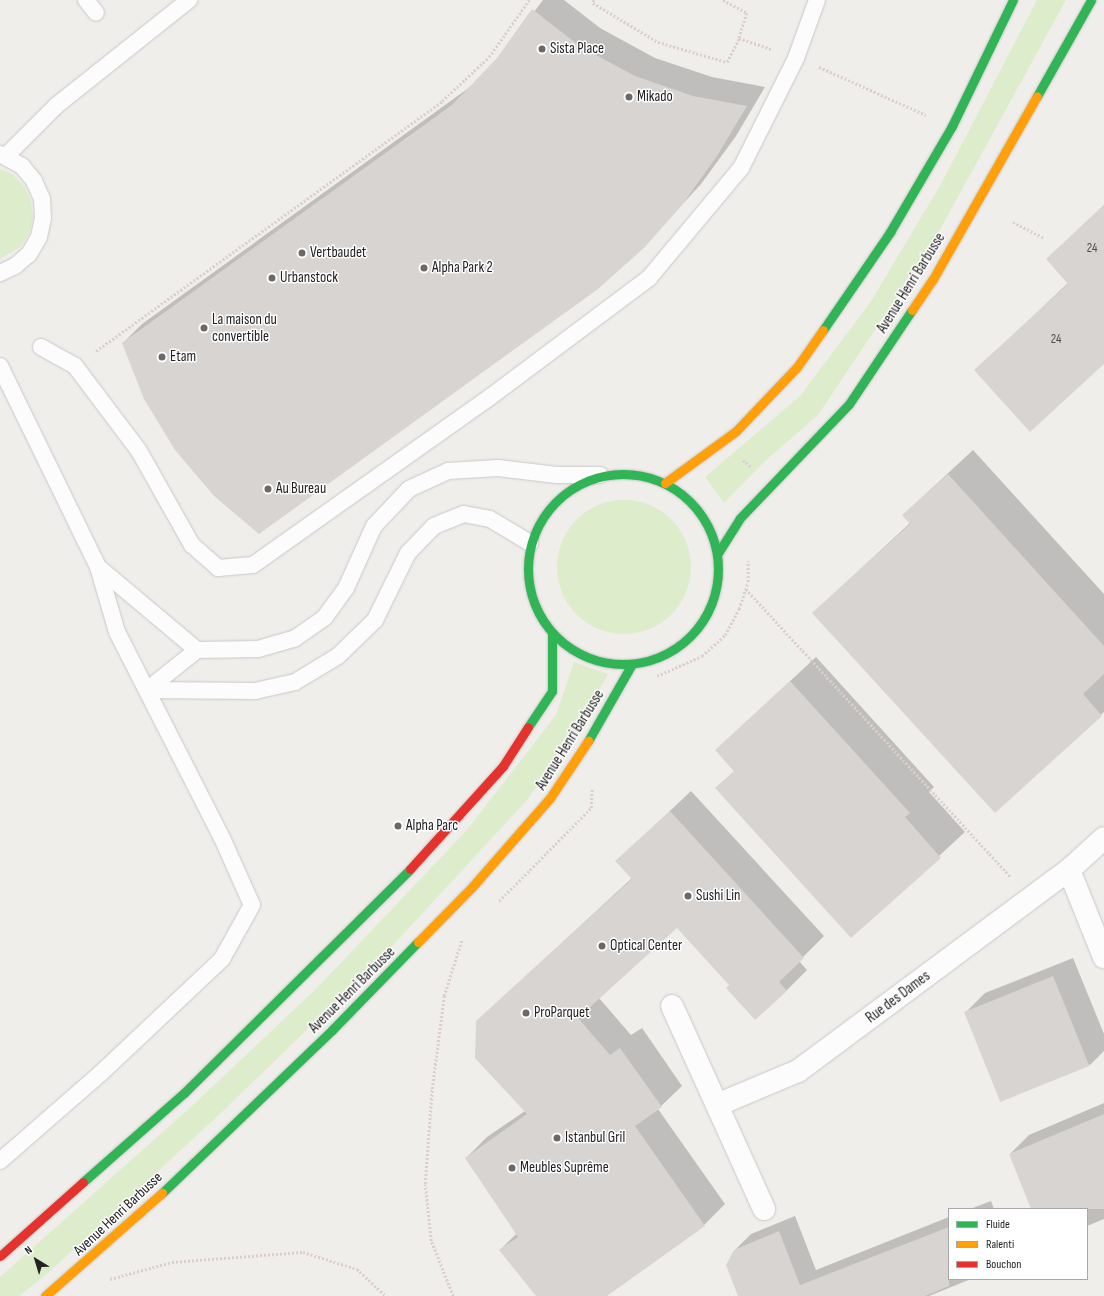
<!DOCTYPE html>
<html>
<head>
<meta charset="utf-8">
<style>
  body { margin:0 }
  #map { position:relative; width:1104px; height:1296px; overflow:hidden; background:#f0eeeb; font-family:"Sofia Sans Condensed",sans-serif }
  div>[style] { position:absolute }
  .grass>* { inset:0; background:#ddeccb }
  .round { border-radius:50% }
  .shadow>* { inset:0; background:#0003 }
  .building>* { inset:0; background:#d7d4d2; transform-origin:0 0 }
  .path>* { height:2.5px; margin-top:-1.25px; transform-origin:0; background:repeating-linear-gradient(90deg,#dccecd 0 2px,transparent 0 4px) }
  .roads { filter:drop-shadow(0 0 1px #c9c8c7) drop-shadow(0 0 1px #c9c8c7) }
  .lane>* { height:16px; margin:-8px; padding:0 8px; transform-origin:8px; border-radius:8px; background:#fdfcfc }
  .street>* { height:22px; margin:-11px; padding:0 11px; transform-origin:11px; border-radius:11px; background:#fdfcfc }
  .fast>* { height:9px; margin:-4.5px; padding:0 4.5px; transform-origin:4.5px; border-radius:4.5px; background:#30b455 }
  .fast>.ring { margin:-4.5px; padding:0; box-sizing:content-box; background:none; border:9px solid #30b455; border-radius:50% }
  .slow>* { height:9px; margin:-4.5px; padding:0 4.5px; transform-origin:4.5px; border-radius:4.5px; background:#ff9f0a }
  .jam>* { height:9px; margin:-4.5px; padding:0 4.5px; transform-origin:4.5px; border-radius:4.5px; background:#e5322d }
  .dots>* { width:11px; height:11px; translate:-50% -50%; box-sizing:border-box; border:2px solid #fff; border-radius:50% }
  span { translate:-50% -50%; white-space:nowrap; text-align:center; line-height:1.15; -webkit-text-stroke:3px #fff; paint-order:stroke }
  .number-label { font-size:13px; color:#4f4e4e }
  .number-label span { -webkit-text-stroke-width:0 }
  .poi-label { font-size:15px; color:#222 }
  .left { translate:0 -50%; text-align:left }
  .street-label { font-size:15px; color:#222 }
  .legend { position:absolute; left:948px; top:1208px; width:140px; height:72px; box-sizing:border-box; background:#fff; border:1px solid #a7a7a7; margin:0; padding:5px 7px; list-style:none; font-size:12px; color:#222 }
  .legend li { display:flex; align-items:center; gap:8px; height:20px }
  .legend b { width:20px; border:1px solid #a7a7a7 }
  .north { position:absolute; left:16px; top:1240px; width:40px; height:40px; -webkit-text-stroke:3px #fff; paint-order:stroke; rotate:322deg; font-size:11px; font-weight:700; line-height:16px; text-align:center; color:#222 }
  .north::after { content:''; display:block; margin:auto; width:14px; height:18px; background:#222; clip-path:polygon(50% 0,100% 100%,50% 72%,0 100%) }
</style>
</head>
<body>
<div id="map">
  <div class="grass">
    <div style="clip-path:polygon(1037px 0,1066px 0,931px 246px,818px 415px,765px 461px,724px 503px,705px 477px,800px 396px,870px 303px,941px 184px)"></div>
    <div style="clip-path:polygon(0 169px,12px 174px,24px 186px,31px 201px,33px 218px,29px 234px,20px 247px,0 259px)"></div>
    <div class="round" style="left:557px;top:500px;width:134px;height:134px"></div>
    <div style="clip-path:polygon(574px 662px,608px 674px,581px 723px,528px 799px,381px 958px,222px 1112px,47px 1274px,19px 1296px,0 1296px,0 1277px,193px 1105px,318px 987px,466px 831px,556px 715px)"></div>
  </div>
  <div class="shadow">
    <div style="clip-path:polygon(543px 0,564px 0,600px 28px,655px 58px,712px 77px,765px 87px,736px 136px,701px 184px,644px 246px,123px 343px,142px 324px,470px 87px,498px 59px)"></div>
    <div style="clip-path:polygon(1104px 205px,1104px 362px,976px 370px,1068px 283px,1047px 259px)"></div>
    <div style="clip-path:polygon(973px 450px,1104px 594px,1104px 712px,995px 812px,813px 613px,910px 523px,903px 515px)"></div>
    <div style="clip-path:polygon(816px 657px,934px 787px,929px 792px,965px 832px,851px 937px,734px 771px,716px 750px)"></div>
    <div style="clip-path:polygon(691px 791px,824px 936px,799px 961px,807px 970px,786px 991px,730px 985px,677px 927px,599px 998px,631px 1035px,642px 1028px,682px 1086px,658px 1109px,725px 1204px,704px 1225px,605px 1296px,537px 1296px,500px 1250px,517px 1233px,466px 1158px,487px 1137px,525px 1111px,477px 1021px,632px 878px,617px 861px)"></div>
    <div style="clip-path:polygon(1073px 958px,1104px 1034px,1104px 1051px,1090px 1065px,966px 1012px,985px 993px)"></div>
    <div style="clip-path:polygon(1104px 1103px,1104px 1219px,1087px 1226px,1087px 1209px,1032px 1209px,1010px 1154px,1029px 1135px)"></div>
    <div style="clip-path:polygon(991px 1201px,994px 1209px,970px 1209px)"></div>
    <div style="clip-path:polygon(795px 1216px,816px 1270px,949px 1217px,949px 1279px,971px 1279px,929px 1296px,739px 1296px,735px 1250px,751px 1234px)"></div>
  </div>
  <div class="building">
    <div style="clip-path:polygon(532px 9px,581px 47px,635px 76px,693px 96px,747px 106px,717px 156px,682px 205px,645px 247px,598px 289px,259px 534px,214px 496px,175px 450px,144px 399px,122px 343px,452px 105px,497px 58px)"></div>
    <div style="clip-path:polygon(1104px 205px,1104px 364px,1030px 432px,974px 370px,1068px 284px,1046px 259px)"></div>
    <div style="clip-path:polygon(948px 474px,1104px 646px,1104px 674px,1083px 694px,1102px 716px,995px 813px,812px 613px,910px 524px,902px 515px)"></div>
    <div style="clip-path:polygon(790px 681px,910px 813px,905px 817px,941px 858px,851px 938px,715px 788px,734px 771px,715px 750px)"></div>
    <div style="clip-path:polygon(670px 811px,804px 958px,779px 982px,787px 991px,755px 1020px,726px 988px,729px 985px,677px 928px,578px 1018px,610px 1055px,620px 1048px,662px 1107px,635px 1126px,705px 1226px,607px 1296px,536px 1296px,499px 1250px,518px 1237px,465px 1158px,527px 1114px,475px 1058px,476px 1021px,632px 879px,615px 861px)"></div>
    <div style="left:1053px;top:976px;width:97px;height:96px;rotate:68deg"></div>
    <div style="clip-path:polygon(1104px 1114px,1104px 1209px,1031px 1209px,1009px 1154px)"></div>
    <div style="clip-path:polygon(949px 1227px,949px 1286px,925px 1296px,738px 1296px,726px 1265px,734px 1250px,779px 1231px,800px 1285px)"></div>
  </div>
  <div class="path">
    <div style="left:594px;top:0;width:3px;rotate:108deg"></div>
    <div style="left:593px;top:3px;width:76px;rotate:31deg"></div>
    <div style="left:658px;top:42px;width:72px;rotate:16.2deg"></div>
    <div style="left:727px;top:62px;width:27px;rotate:-63deg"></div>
    <div style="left:723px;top:0;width:27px;rotate:28deg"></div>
    <div style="left:747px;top:13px;width:26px;rotate:108deg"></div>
    <div style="left:739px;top:38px;width:36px;rotate:19deg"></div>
    <div style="left:819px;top:67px;width:117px;rotate:24.2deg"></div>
    <div style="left:1013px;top:222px;width:36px;rotate:27deg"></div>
    <div style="left:96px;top:351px;width:427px;rotate:-35.8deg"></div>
    <div style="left:442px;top:101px;width:64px;rotate:-43.1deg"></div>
    <div style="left:489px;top:57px;width:70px;rotate:-54.9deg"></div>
    <div style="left:743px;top:460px;width:11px;rotate:41deg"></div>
    <div style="left:746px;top:589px;width:391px;rotate:47.4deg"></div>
    <div style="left:657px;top:676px;width:49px;rotate:-24deg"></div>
    <div style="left:702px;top:656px;width:31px;rotate:-42deg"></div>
    <div style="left:725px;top:635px;width:30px;rotate:-62deg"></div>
    <div style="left:739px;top:609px;width:28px;rotate:-72deg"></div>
    <div style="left:748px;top:582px;width:21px;rotate:-90deg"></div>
    <div style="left:499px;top:901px;width:131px;rotate:-45.3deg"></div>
    <div style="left:591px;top:808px;width:19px;rotate:-87deg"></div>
    <div style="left:110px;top:1279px;width:64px;rotate:-15.3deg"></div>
    <div style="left:172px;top:1262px;width:131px;rotate:-4.4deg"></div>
    <div style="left:303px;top:1252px;width:57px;rotate:17.5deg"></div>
    <div style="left:357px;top:1269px;width:40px;rotate:43deg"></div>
    <div style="left:453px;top:1296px;width:59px;rotate:-111.8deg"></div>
    <div style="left:431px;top:1241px;width:57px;rotate:-96deg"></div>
    <div style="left:425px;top:1184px;width:95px;rotate:-85.8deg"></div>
    <div style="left:432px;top:1089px;width:94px;rotate:-82.6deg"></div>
    <div style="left:444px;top:996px;width:60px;rotate:-72.5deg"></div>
  </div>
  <div class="roads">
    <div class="lane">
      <div style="left:86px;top:0;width:16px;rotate:52deg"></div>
      <div style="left:0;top:154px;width:25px;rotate:29deg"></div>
      <div style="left:22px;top:166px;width:19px;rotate:51deg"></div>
      <div style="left:34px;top:181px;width:20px;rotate:66deg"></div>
      <div style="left:42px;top:199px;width:19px;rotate:87deg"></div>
      <div style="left:43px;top:218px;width:19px;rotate:102deg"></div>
      <div style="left:39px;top:237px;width:20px;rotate:120deg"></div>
      <div style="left:29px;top:254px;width:18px;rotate:139deg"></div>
      <div style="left:15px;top:266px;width:17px;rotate:155deg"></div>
      <div style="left:6px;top:156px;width:72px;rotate:-45deg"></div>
      <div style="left:57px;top:105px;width:169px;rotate:-38.5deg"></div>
      <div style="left:41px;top:347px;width:39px;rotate:29deg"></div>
      <div style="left:75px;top:366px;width:106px;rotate:53deg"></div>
      <div style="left:139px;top:451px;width:108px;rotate:60.6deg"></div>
      <div style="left:192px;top:545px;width:35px;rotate:41deg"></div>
      <div style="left:218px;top:568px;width:35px;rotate:-5deg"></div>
      <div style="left:253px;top:565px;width:291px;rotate:-35.3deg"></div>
      <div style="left:490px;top:397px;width:199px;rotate:-36.8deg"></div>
      <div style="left:649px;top:278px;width:143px;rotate:-50.1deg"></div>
      <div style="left:741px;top:168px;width:123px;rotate:-63.4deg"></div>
      <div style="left:796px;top:58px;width:62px;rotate:-70.1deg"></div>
      <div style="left:0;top:366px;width:224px;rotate:64deg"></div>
      <div style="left:98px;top:567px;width:68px;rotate:73.7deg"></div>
      <div style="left:117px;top:632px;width:231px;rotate:63deg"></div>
      <div style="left:222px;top:838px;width:73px;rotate:65.9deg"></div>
      <div style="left:252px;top:905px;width:62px;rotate:119.1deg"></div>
      <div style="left:222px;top:959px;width:166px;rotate:136.7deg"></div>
      <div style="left:101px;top:1073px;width:134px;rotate:138.9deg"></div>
      <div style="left:98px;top:567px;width:129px;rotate:40deg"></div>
      <div style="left:147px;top:690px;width:64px;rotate:-38.7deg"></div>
      <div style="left:197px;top:650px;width:61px;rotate:-0.9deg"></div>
      <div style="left:258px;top:649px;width:37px;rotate:-16deg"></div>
      <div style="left:294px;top:639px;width:38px;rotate:-35deg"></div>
      <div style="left:325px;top:617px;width:36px;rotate:-54deg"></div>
      <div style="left:346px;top:588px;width:68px;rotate:-65.7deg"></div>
      <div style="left:374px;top:526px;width:51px;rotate:-46.6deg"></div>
      <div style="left:409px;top:489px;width:43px;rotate:-24.8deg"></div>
      <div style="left:448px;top:471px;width:50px;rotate:-3.4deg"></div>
      <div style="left:498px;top:468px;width:59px;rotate:6.8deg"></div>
      <div style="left:557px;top:475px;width:43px"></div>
      <div style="left:147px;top:690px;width:108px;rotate:0.5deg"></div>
      <div style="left:255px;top:691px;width:41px;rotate:-12.7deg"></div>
      <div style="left:295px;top:682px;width:50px;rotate:-31.2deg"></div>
      <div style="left:338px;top:656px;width:52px;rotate:-44.2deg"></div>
      <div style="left:375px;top:620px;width:75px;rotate:-63.8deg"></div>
      <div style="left:408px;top:553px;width:37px;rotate:-46deg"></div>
      <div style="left:434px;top:526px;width:32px;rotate:-22deg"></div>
      <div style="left:464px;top:514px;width:26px;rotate:11deg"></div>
      <div style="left:490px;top:519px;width:47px;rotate:31deg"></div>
    </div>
    <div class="street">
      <div style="left:1069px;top:870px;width:94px;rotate:68.1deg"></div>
      <div style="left:672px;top:1006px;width:223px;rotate:65.6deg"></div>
      <div style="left:717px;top:1105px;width:88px;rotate:-22.8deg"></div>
      <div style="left:798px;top:1071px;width:337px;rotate:-36.6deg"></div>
      <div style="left:1069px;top:870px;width:47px;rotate:-42.4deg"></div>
    </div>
    <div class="fast">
      <div style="left:1037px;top:96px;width:110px;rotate:-60.6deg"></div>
      <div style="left:823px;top:330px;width:119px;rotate:-55.6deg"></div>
      <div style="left:890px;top:232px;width:123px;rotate:-59.7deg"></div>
      <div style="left:952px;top:126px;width:140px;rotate:-64.2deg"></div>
      <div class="ring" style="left:528px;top:474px;width:181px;height:181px"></div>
      <div style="left:718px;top:553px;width:41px;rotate:-57.8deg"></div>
      <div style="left:740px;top:518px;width:158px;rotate:-46.3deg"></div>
      <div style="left:849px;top:404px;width:113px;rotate:-56.2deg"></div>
      <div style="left:528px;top:727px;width:43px;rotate:-56.3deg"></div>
      <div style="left:552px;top:691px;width:57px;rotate:-90deg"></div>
      <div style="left:588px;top:741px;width:89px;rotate:-60.3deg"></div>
      <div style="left:83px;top:1182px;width:135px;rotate:-41.4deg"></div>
      <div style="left:184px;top:1093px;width:318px;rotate:-44.7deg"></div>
      <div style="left:162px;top:1193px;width:236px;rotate:-43.8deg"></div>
      <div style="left:332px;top:1030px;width:123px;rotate:-45.7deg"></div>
    </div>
    <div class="slow">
      <div style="left:912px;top:310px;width:37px;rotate:-56deg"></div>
      <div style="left:933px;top:279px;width:210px;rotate:-60.4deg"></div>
      <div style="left:665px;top:483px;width:88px;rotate:-36.2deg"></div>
      <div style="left:736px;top:431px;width:88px;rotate:-46.4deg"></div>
      <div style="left:797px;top:367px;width:45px;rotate:-54.9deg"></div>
      <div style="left:418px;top:942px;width:77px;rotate:-45.5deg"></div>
      <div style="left:472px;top:887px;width:118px;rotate:-48.8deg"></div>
      <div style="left:550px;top:798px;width:69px;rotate:-56.3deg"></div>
      <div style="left:45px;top:1296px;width:156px;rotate:-41.4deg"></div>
    </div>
    <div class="jam">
      <div style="left:410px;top:869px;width:139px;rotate:-47.9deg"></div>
      <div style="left:503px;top:766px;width:46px;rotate:-57.3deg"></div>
      <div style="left:0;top:1256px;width:111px;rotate:-41.7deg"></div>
    </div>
  </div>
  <div class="dots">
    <div style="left:542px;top:49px;background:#6a6968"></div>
    <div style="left:629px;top:97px;background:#6a6968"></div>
    <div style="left:302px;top:253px;background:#6a6968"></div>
    <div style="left:424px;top:268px;background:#6a6968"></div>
    <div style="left:272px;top:278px;background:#6a6968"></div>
    <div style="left:204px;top:328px;background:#6a6968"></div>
    <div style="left:162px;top:357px;background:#6a6968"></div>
    <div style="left:268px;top:489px;background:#6a6968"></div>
    <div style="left:398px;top:826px;background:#6a6968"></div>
    <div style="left:688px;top:896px;background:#6a6968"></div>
    <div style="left:602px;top:946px;background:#6a6968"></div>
    <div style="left:526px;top:1013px;background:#6a6968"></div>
    <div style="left:557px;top:1138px;background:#6a6968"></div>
    <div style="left:512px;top:1168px;background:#6a6968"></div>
  </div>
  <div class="number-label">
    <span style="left:1092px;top:248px">24</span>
    <span style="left:1056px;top:339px">24</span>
  </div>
  <div class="poi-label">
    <span class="left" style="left:550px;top:49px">Sista Place</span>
    <span class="left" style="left:637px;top:97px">Mikado</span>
    <span class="left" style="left:310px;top:253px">Vertbaudet</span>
    <span class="left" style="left:432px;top:268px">Alpha Park 2</span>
    <span class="left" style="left:280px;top:278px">Urbanstock</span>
    <span class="left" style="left:212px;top:328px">La maison du<br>convertible</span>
    <span class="left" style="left:170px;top:357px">Etam</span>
    <span class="left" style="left:276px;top:489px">Au Bureau</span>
    <span class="left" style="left:406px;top:826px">Alpha Parc</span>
    <span class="left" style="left:696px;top:896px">Sushi Lin</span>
    <span class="left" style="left:610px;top:946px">Optical Center</span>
    <span class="left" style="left:534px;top:1013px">ProParquet</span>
    <span class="left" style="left:565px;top:1138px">Istanbul Gril</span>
    <span class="left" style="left:520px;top:1168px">Meubles Suprême</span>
  </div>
  <div class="street-label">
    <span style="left:911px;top:283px;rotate:-58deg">Avenue Henri Barbusse</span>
    <span style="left:570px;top:740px;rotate:-58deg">Avenue Henri Barbusse</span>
    <span style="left:352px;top:990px;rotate:-45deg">Avenue Henri Barbusse</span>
    <span style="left:898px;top:997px;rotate:-37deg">Rue des Dames</span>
    <span style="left:118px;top:1214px;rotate:-43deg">Avenue Henri Barbusse</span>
  </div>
  <ul class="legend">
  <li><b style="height:5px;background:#30b455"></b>Fluide</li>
  <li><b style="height:5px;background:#ff9f0a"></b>Ralenti</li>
  <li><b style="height:5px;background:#e5322d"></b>Bouchon</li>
  </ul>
  <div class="north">N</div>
</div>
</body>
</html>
